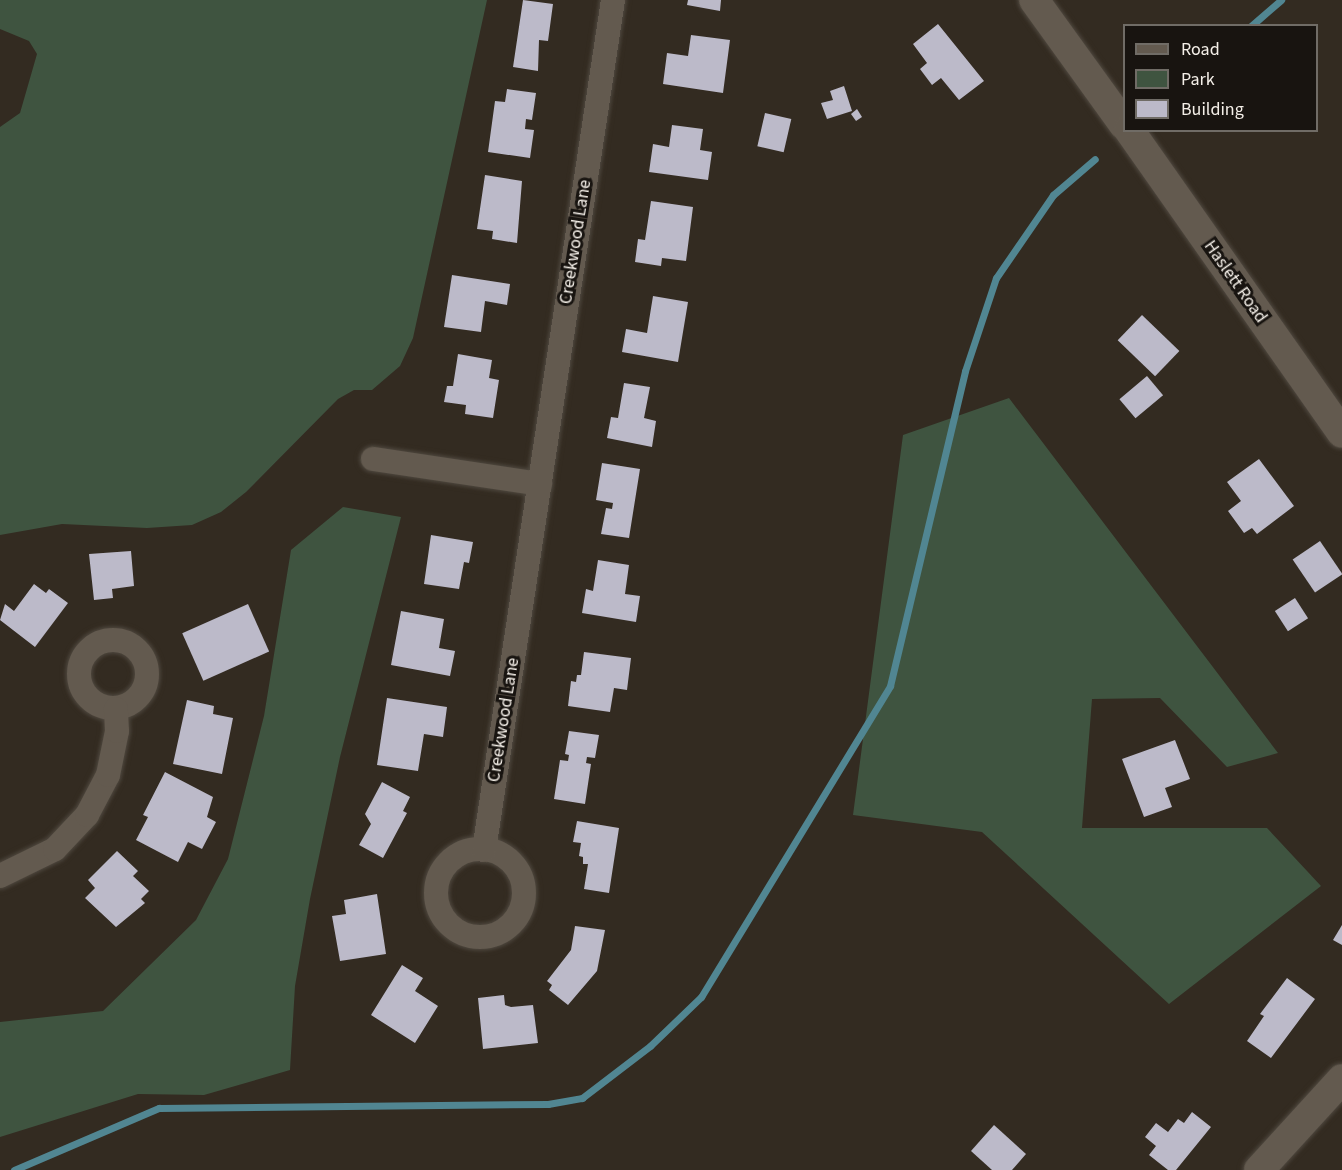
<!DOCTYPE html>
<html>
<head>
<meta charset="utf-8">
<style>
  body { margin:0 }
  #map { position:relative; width:1342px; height:1170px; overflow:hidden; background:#332b21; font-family:"Source Sans 3",sans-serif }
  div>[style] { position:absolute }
  .green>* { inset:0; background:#3f5440 }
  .stream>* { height:7px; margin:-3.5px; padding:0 3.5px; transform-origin:3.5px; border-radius:3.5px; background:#518692 }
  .building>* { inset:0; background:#bcbac9; transform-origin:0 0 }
  .roads { filter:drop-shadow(0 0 2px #4f483f) drop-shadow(0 0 2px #4f483f) }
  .minor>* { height:24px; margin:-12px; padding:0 12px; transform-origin:12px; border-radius:12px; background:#635a4f }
  .minor>.ring { margin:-12px; padding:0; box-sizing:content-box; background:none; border:24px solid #635a4f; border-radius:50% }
  .tertiary>* { height:30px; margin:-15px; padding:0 15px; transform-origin:15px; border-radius:15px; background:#635a4f }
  span { translate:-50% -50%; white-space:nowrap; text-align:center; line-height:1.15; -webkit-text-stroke:6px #181410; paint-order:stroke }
  .street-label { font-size:18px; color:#f4efe8 }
  .legend { position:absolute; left:1123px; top:24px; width:195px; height:108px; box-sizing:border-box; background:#181410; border:2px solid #706c66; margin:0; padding:8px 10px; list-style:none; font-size:18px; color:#f4efe8 }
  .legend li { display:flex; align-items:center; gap:12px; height:30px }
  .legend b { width:30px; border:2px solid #706c66 }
</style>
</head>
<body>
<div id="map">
  <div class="green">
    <div style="clip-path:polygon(0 0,487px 0,413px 338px,400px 366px,372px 390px,354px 390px,338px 399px,246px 492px,221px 512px,192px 525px,147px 528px,62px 524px,0 535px,0 127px,20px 113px,37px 54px,29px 41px,0 29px)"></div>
    <div style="clip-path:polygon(1009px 398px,1278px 753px,1227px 767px,1160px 698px,1092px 699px,1082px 828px,1267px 828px,1321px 886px,1169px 1004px,982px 832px,853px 815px,903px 435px)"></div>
    <div style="clip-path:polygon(343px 507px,401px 517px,340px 757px,310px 899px,295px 986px,290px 1070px,204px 1095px,138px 1094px,0 1137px,0 1022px,103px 1011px,196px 920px,228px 859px,264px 716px,291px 550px)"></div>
  </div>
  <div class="stream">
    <div style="left:1251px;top:26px;width:40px;rotate:-41deg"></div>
    <div style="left:14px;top:1170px;width:158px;rotate:-23.2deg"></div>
    <div style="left:159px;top:1108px;width:389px;rotate:-0.6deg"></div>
    <div style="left:548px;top:1104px;width:35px;rotate:-10deg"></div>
    <div style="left:582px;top:1098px;width:86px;rotate:-37.4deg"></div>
    <div style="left:650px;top:1046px;width:71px;rotate:-43.9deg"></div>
    <div style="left:701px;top:997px;width:364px;rotate:-58.7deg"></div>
    <div style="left:890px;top:686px;width:324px;rotate:-76.6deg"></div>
    <div style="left:965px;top:371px;width:98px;rotate:-71.6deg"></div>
    <div style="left:996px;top:278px;width:101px;rotate:-55.5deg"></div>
    <div style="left:1053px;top:195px;width:55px;rotate:-40.6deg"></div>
  </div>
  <div class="building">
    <div style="clip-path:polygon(523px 0,553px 4px,548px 41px,539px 40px,538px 71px,513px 67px)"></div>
    <div style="clip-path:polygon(688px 0,721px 0,720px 11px,687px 5px)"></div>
    <div style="clip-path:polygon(938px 24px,984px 81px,959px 100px,941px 78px,932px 85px,920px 69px,927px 63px,913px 44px)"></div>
    <div style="clip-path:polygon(691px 35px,730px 40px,723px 93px,663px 84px,667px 53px,688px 56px)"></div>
    <div style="clip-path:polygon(844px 86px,852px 111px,827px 119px,821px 103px,833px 100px,830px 91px)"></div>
    <div style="clip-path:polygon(507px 89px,536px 93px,532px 120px,526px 119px,525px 129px,534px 130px,530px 158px,488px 152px,495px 101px,505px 102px)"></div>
    <div style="clip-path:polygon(857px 109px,862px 117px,856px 121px,851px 114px)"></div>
    <div style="left:765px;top:113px;width:27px;height:34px;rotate:13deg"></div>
    <div style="clip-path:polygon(672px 125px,703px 129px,700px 150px,712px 152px,708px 180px,649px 172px,653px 144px,669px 147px)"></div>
    <div style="clip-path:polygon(485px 175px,522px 181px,517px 243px,492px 239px,493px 231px,477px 229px)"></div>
    <div style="clip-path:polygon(651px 201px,693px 207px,686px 261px,662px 258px,661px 266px,635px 262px,638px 239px,645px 240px)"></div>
    <div style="clip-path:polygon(452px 275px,510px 284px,507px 305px,485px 301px,481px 332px,444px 327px)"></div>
    <div style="clip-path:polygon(653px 296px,688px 302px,678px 362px,622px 352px,626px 329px,647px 333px)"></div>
    <div style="left:1142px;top:315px;width:52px;height:35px;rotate:44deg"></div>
    <div style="clip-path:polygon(458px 354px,492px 360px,489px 378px,499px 380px,493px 418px,465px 414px,466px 405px,444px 402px,447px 386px,453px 386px)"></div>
    <div style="left:1147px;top:376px;width:25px;height:36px;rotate:50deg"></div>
    <div style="clip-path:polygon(624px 383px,650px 387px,644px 418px,656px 421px,652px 447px,607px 438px,611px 417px,618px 418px)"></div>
    <div style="clip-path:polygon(1259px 459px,1294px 506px,1257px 534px,1252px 528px,1244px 533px,1228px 511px,1241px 501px,1227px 482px)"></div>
    <div style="clip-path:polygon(602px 463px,640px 469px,629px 538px,601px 534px,606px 508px,612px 509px,613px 503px,596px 500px)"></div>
    <div style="clip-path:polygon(431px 535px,473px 542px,469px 563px,464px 562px,459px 589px,424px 584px)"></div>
    <div style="left:1320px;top:541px;width:40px;height:33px;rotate:56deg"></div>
    <div style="clip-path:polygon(131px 551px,134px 586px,112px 589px,113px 598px,94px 600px,89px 554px)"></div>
    <div style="clip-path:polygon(598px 560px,629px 565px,625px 594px,640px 596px,636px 622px,582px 613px,586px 589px,593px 591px)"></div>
    <div style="clip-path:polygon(34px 584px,46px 593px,49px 589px,68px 603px,35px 647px,0 620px,5px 604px,14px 611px)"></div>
    <div style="left:1295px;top:598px;width:24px;height:24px;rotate:57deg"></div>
    <div style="left:248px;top:604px;width:52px;height:72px;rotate:66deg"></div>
    <div style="clip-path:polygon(401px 611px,444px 619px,439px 648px,455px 651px,450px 676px,391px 665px)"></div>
    <div style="clip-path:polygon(584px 652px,631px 658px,627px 690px,614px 688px,610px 712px,568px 706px,571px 681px,576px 682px,577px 675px,581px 675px)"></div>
    <div style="clip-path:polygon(387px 698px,447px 707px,443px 737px,424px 734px,418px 771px,377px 765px)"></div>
    <div style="clip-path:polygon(187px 700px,214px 706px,213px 714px,233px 718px,222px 774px,173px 764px)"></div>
    <div style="clip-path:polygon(569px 731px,599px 735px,595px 758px,587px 757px,586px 763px,591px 764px,585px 804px,554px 799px,560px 760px,568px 761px,569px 755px,565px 754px)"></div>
    <div style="clip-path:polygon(1175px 740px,1190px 779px,1165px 788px,1172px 807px,1144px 817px,1122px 759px)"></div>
    <div style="clip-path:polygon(165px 772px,213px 797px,207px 817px,216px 822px,202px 849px,188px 842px,178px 862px,136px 840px,148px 817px,143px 815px)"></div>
    <div style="clip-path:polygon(382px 782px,410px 797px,403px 811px,407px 813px,383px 858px,359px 845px,371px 824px,365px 814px)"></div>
    <div style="clip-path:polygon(577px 821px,619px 828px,609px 893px,584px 889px,588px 864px,583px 864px,583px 857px,579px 856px,581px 843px,573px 842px)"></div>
    <div style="clip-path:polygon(117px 851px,138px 871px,133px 876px,149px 891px,141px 899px,145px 903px,116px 927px,85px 898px,95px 888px,88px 880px)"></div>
    <div style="clip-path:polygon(377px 894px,386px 954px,340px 961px,332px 916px,346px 914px,344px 900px)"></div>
    <div style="clip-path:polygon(1342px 925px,1342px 945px,1333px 940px)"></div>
    <div style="clip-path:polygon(575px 926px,605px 930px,597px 971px,568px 1005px,549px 990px,552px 985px,547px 981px,571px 950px)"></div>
    <div style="clip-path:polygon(402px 965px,423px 978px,415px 991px,438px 1006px,415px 1043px,371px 1015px)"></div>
    <div style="clip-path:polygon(1287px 978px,1315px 999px,1271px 1058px,1247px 1041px,1264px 1016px,1260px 1014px)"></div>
    <div style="clip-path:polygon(504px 995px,505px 1005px,511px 1007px,533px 1005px,538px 1043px,483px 1049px,478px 998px)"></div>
    <div style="clip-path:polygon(1192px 1112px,1211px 1127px,1176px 1170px,1168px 1170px,1149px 1155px,1156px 1146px,1145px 1137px,1156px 1123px,1168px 1132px,1178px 1119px,1184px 1123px)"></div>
    <div style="clip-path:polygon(994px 1125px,1026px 1154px,1012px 1170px,992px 1170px,971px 1151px)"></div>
  </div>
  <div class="roads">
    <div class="minor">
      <div style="left:373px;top:459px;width:169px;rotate:8.5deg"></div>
      <div class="ring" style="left:79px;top:640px;width:44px;height:44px"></div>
      <div class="ring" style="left:436px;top:849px;width:64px;height:64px"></div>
      <div style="left:484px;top:850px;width:860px;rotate:-81.37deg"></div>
      <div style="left:0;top:876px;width:61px;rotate:-26.1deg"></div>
      <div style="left:55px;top:849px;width:47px;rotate:-46.7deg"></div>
      <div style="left:87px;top:815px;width:45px;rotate:-62.3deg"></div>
      <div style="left:108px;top:775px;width:45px;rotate:-78.4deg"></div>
      <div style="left:117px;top:731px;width:22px;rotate:-93deg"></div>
    </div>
    <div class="tertiary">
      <div style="left:1034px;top:0;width:154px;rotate:54.2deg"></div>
      <div style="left:1129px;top:130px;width:370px;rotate:54.9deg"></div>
      <div style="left:1259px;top:1170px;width:123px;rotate:-47.6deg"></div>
    </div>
  </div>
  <div class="street-label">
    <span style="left:576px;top:242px;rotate:-81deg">Creekwood Lane</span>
    <span style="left:1235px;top:282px;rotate:55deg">Haslett Road</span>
    <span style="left:504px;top:720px;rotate:-81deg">Creekwood Lane</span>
  </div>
  <ul class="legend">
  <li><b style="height:8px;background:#635a4f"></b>Road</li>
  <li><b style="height:16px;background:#3f5440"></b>Park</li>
  <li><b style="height:16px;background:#bcbac9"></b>Building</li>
  </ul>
</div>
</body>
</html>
